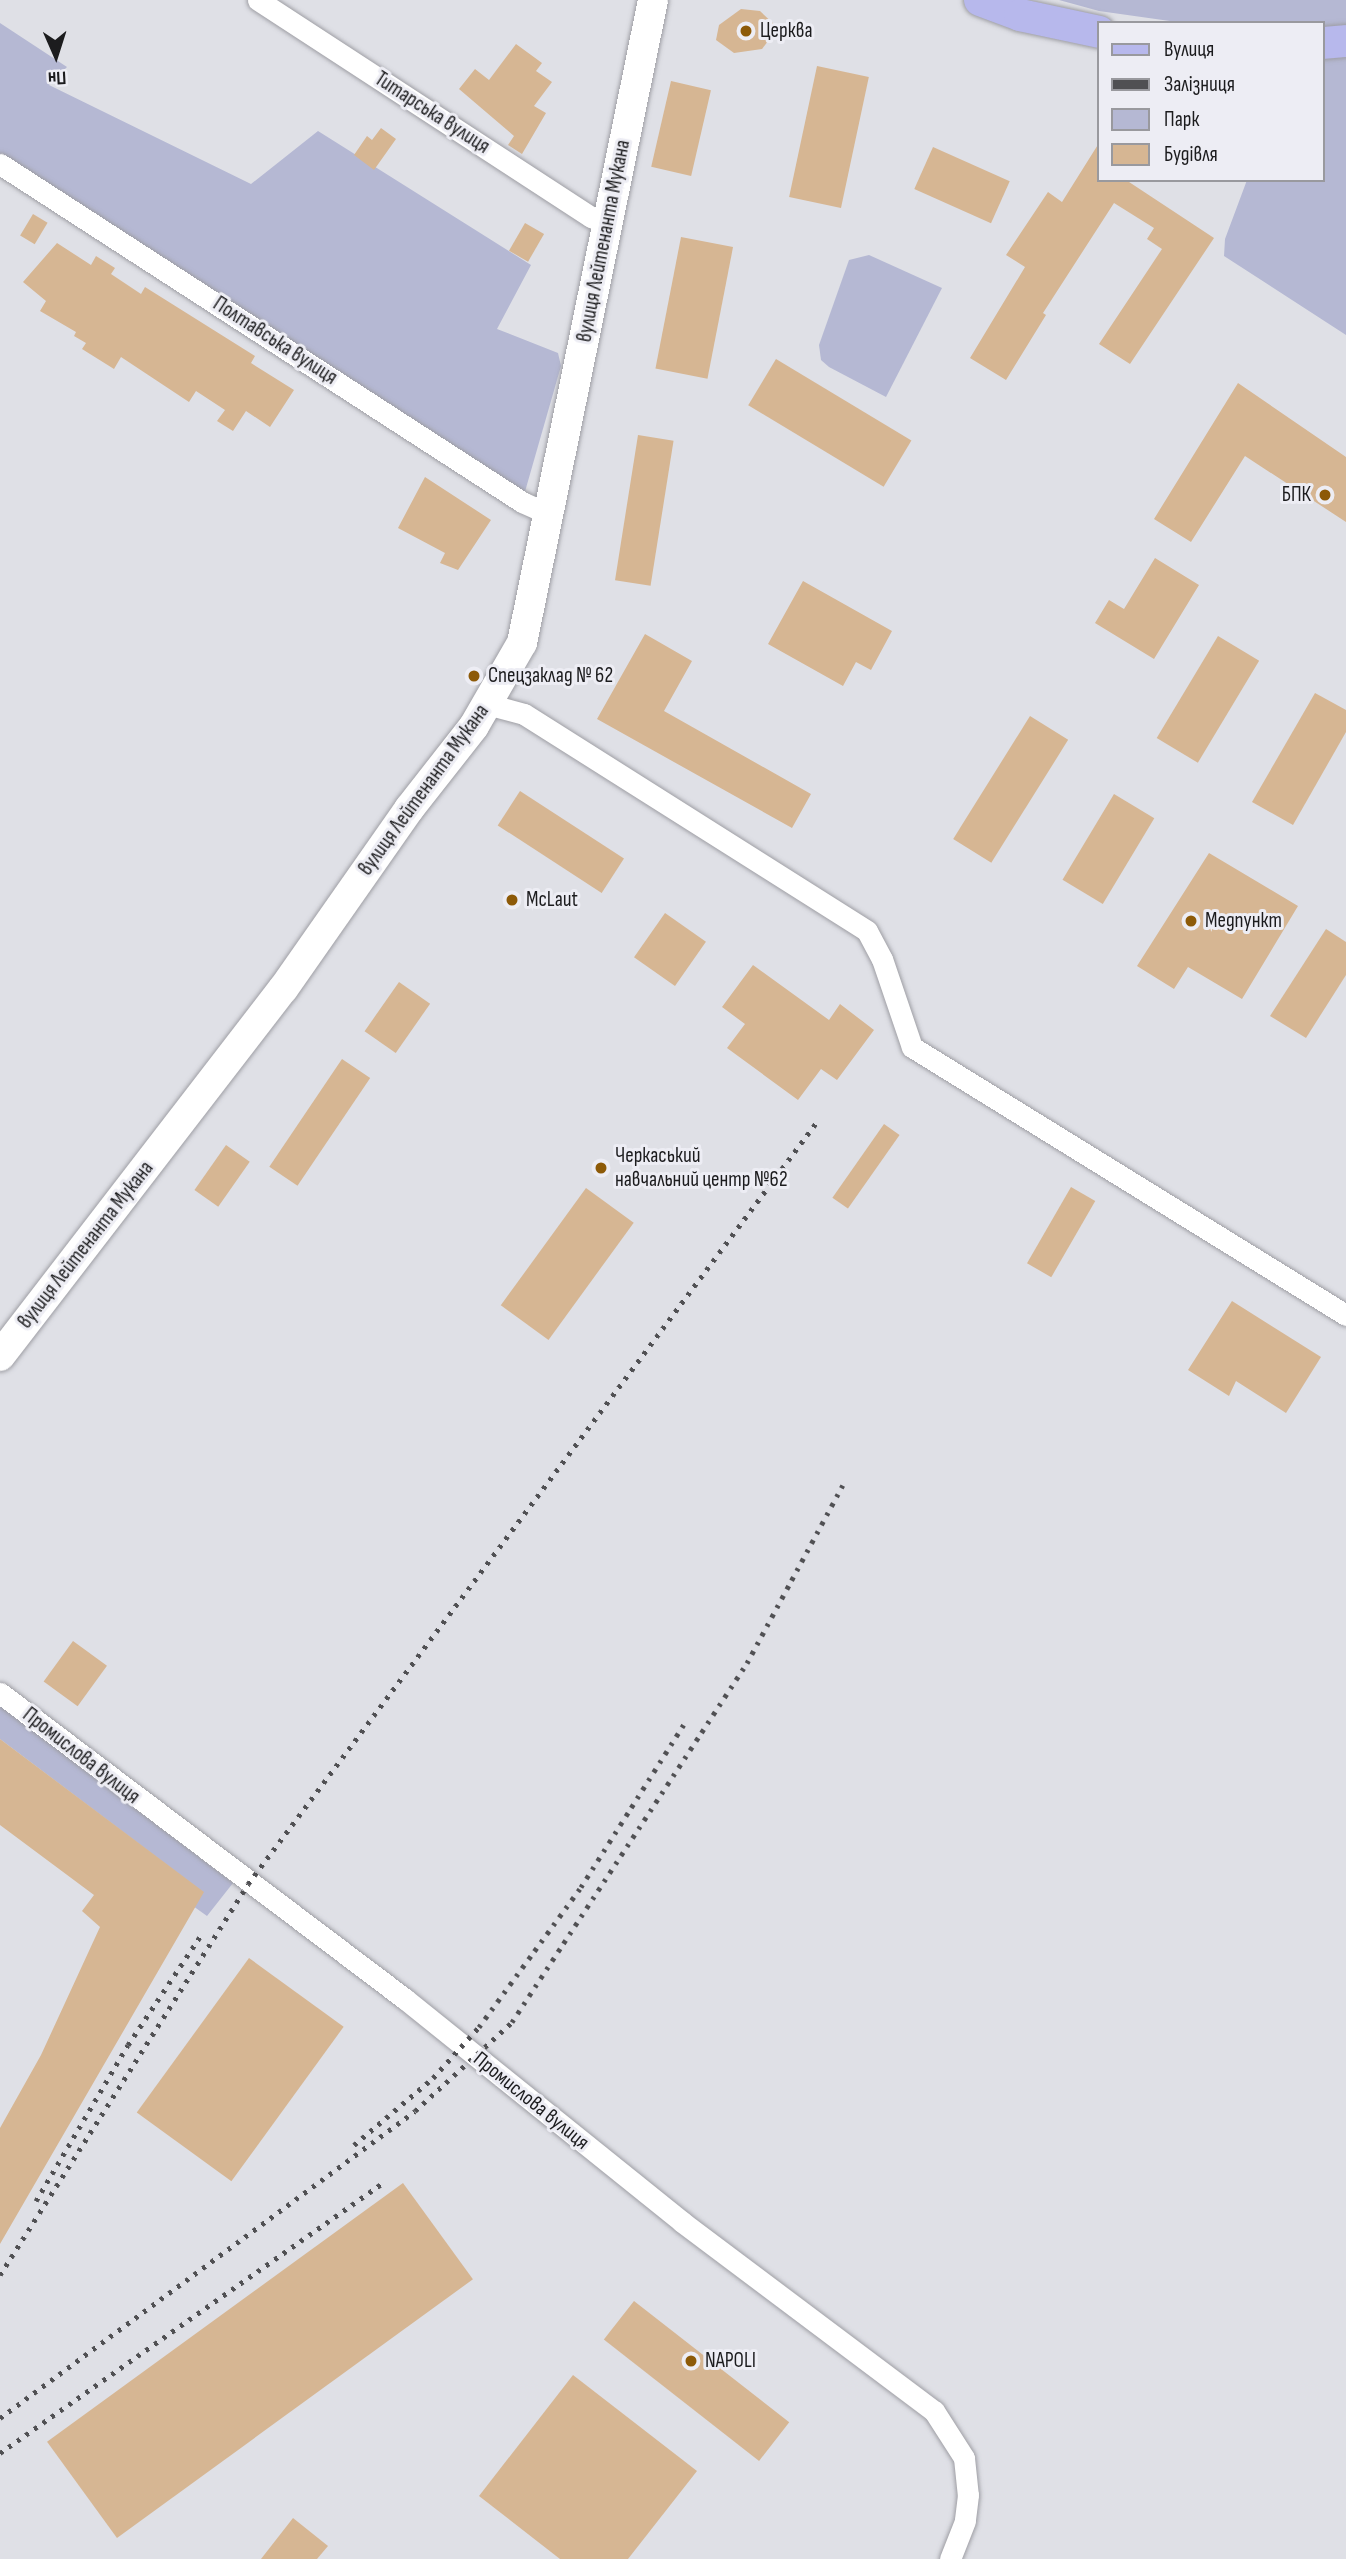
<!DOCTYPE html>
<html>
<head>
<meta charset="utf-8">
<style>
  body { margin:0 }
  #map { position:relative; width:1346px; height:2559px; overflow:hidden; background:#dfe0e6; font-family:"Sofia Sans Condensed",sans-serif }
  div>[style] { position:absolute }
  .green>* { inset:0; background:#b5b8d3 }
  .building>* { inset:0; background:#d6b693; transform-origin:0 0 }
  .roads { filter:drop-shadow(0 0 2px #9e9ea4) drop-shadow(0 0 2px #9e9ea4) }
  .minor>* { height:21px; margin:-10.5px; padding:0 10.5px; transform-origin:10.5px; border-radius:10.5px; background:#fff }
  .secondary>* { height:30px; margin:-15px; padding:0 15px; transform-origin:15px; border-radius:15px; background:#fff }
  .primary>* { height:32px; margin:-16px; padding:0 16px; transform-origin:16px; border-radius:16px; background:#b7b8ec }
  .rail>* { height:5px; margin-top:-2.5px; transform-origin:0; background:repeating-linear-gradient(90deg,#505053 0 3.5px,transparent 0 10.5px) }
  .dots>* { width:19px; height:19px; translate:-50% -50%; box-sizing:border-box; border:4px solid #ededf4; border-radius:50% }
  span { translate:-50% -50%; white-space:nowrap; text-align:center; line-height:1.15; -webkit-text-stroke:6px #ededf4; paint-order:stroke }
  .poi-label { font-size:21px; color:#1c1c1e }
  .left { translate:0 -50%; text-align:left }
  .right { translate:-100% -50%; text-align:right }
  .street-label { font-size:21px; color:#1c1c1e }
  .legend { position:absolute; left:1097px; top:21px; width:228px; height:161px; box-sizing:border-box; background:#ededf4; border:2px solid #99999e; margin:0; padding:9px 12px; list-style:none; font-size:21px; color:#1c1c1e }
  .legend li { display:flex; align-items:center; gap:14px; height:35px }
  .legend b { width:35px; border:2px solid #99999e }
  .north { position:absolute; left:21px; top:21px; width:70px; height:70px; -webkit-text-stroke:5px #ededf4; paint-order:stroke; rotate:177deg; font-size:19px; font-weight:700; line-height:28px; text-align:center; color:#1c1c1e }
  .north::after { content:''; display:block; margin:auto; width:24px; height:32px; background:#1c1c1e; clip-path:polygon(50% 0,100% 100%,50% 72%,0 100%) }
</style>
</head>
<body>
<div id="map">
  <div class="green">
    <div style="clip-path:polygon(1059px 0,1346px 0,1346px 335px,1224px 256px,1225px 239px,1247px 180px,1323px 180px,1323px 23px,1184px 23px,1099px 11px)"></div>
    <div style="clip-path:polygon(0 23px,67px 67px,49px 85px,251px 184px,318px 131px,531px 265px,497px 329px,558px 353px,561px 366px,522px 502px,0 164px)"></div>
    <div style="clip-path:polygon(869px 255px,942px 288px,886px 397px,829px 367px,821px 360px,819px 345px,849px 260px)"></div>
    <div style="clip-path:polygon(0 1706px,233px 1883px,207px 1916px,193px 1906px,203px 1892px,0 1739px)"></div>
  </div>
  <div class="building">
    <div style="clip-path:polygon(741px 9px,760px 11px,778px 28px,762px 49px,734px 53px,716px 40px,719px 25px)"></div>
    <div style="clip-path:polygon(516px 44px,542px 63px,536px 71px,552px 82px,534px 106px,546px 113px,522px 154px,508px 145px,514px 136px,459px 89px,475px 69px,489px 80px)"></div>
    <div style="left:817px;top:66px;width:53px;height:134px;rotate:12deg"></div>
    <div style="left:671px;top:81px;width:41px;height:88px;rotate:13deg"></div>
    <div style="clip-path:polygon(381px 128px,396px 139px,374px 170px,354px 155px,367px 136px,372px 140px)"></div>
    <div style="clip-path:polygon(1099px 143px,1099px 180px,1126px 180px,1214px 238px,1130px 364px,1099px 344px,1162px 249px,1147px 239px,1154px 228px,1114px 203px,1043px 313px,1046px 315px,1006px 380px,970px 358px,1025px 267px,1006px 255px,1048px 192px,1062px 202px)"></div>
    <div style="left:933px;top:147px;width:84px;height:46px;rotate:24deg"></div>
    <div style="left:33px;top:214px;width:17px;height:25px;rotate:31deg"></div>
    <div style="left:525px;top:223px;width:22px;height:32px;rotate:30deg"></div>
    <div style="left:681px;top:237px;width:53px;height:134px;rotate:11deg"></div>
    <div style="clip-path:polygon(57px 243px,91px 265px,96px 256px,115px 268px,111px 274px,141px 294px,145px 287px,255px 356px,251px 363px,294px 390px,270px 427px,246px 411px,233px 431px,217px 421px,225px 410px,196px 391px,189px 402px,121px 357px,114px 369px,82px 349px,86px 343px,74px 336px,76px 332px,40px 311px,46px 301px,23px 282px)"></div>
    <div style="left:776px;top:359px;width:158px;height:54px;rotate:31deg"></div>
    <div style="clip-path:polygon(1238px 383px,1346px 457px,1346px 522px,1245px 456px,1191px 542px,1154px 519px)"></div>
    <div style="left:638px;top:435px;width:36px;height:147px;rotate:9deg"></div>
    <div style="clip-path:polygon(425px 477px,491px 520px,458px 570px,440px 563px,445px 553px,398px 528px)"></div>
    <div style="clip-path:polygon(1155px 558px,1199px 585px,1154px 659px,1095px 623px,1109px 600px,1124px 609px)"></div>
    <div style="clip-path:polygon(803px 581px,892px 631px,871px 670px,856px 662px,843px 686px,768px 644px)"></div>
    <div style="clip-path:polygon(645px 634px,692px 661px,664px 711px,811px 794px,792px 828px,597px 719px)"></div>
    <div style="left:1218px;top:636px;width:48px;height:119px;rotate:31deg"></div>
    <div style="clip-path:polygon(1315px 693px,1346px 710px,1346px 732px,1293px 825px,1252px 802px)"></div>
    <div style="left:1030px;top:716px;width:45px;height:145px;rotate:32deg"></div>
    <div style="left:520px;top:791px;width:124px;height:41px;rotate:33deg"></div>
    <div style="left:1114px;top:794px;width:47px;height:100px;rotate:31deg"></div>
    <div style="clip-path:polygon(1209px 853px,1298px 906px,1242px 999px,1188px 967px,1174px 989px,1137px 966px)"></div>
    <div style="left:665px;top:913px;width:50px;height:54px;rotate:35deg"></div>
    <div style="clip-path:polygon(1326px 929px,1346px 942px,1346px 975px,1306px 1038px,1270px 1016px)"></div>
    <div style="clip-path:polygon(753px 965px,829px 1020px,840px 1004px,874px 1030px,837px 1080px,821px 1069px,798px 1100px,727px 1048px,745px 1024px,722px 1007px)"></div>
    <div style="left:399px;top:982px;width:38px;height:60px;rotate:35deg"></div>
    <div style="left:342px;top:1059px;width:34px;height:130px;rotate:34deg"></div>
    <div style="left:884px;top:1124px;width:19px;height:90px;rotate:35deg"></div>
    <div style="left:226px;top:1145px;width:29px;height:55px;rotate:35deg"></div>
    <div style="left:1071px;top:1187px;width:28px;height:88px;rotate:30deg"></div>
    <div style="left:586px;top:1188px;width:59px;height:145px;rotate:36deg"></div>
    <div style="clip-path:polygon(1232px 1301px,1321px 1357px,1286px 1413px,1236px 1381px,1229px 1396px,1188px 1370px)"></div>
    <div style="left:73px;top:1641px;width:42px;height:50px;rotate:36deg"></div>
    <div style="clip-path:polygon(0 1739px,204px 1892px,0 2244px,0 2128px,41px 2055px,100px 1927px,82px 1911px,94px 1895px,0 1825px)"></div>
    <div style="left:249px;top:1958px;width:117px;height:191px;rotate:36deg"></div>
    <div style="left:403px;top:2183px;width:119px;height:440px;rotate:54deg"></div>
    <div style="left:634px;top:2301px;width:197px;height:49px;rotate:38deg"></div>
    <div style="clip-path:polygon(573px 2375px,697px 2471px,628px 2559px,560px 2559px,479px 2496px)"></div>
    <div style="clip-path:polygon(293px 2518px,328px 2546px,317px 2559px,261px 2559px)"></div>
  </div>
  <div class="roads">
    <div class="minor">
      <div style="left:258px;top:0;width:397px;rotate:33.1deg"></div>
      <div style="left:591px;top:217px;width:18px;rotate:19deg"></div>
      <div style="left:0;top:164px;width:622px;rotate:32.92deg"></div>
      <div style="left:522px;top:502px;width:32px;rotate:24deg"></div>
      <div style="left:487px;top:704px;width:38px;rotate:15deg"></div>
      <div style="left:524px;top:714px;width:406px;rotate:32.3deg"></div>
      <div style="left:867px;top:931px;width:32px;rotate:62deg"></div>
      <div style="left:882px;top:959px;width:93px;rotate:71.2deg"></div>
      <div style="left:912px;top:1047px;width:510px;rotate:31.7deg"></div>
      <div style="left:0;top:1693px;width:508px;rotate:37.07deg"></div>
      <div style="left:405px;top:1999px;width:356px;rotate:38.8deg"></div>
      <div style="left:682px;top:2222px;width:315px;rotate:36.9deg"></div>
      <div style="left:934px;top:2411px;width:56px;rotate:57.4deg"></div>
      <div style="left:964px;top:2458px;width:37px;rotate:84deg"></div>
      <div style="left:968px;top:2495px;width:26px;rotate:97deg"></div>
      <div style="left:965px;top:2521px;width:41px;rotate:111.5deg"></div>
    </div>
    <div class="secondary">
      <div style="left:0;top:1356px;width:463px;rotate:-52.4deg"></div>
      <div style="left:283px;top:989px;width:220px;rotate:-55deg"></div>
      <div style="left:409px;top:809px;width:105px;rotate:-51.9deg"></div>
      <div style="left:474px;top:726px;width:96px;rotate:-60deg"></div>
      <div style="left:522px;top:643px;width:656px;rotate:-78.48deg"></div>
    </div>
    <div class="primary">
      <div style="left:980px;top:0;width:43px;rotate:20.6deg"></div>
      <div style="left:1020px;top:15px;width:81px;rotate:12.1deg"></div>
      <div style="left:1323px;top:43px;width:23px;rotate:-5deg"></div>
    </div>
  </div>
  <div class="rail">
    <div style="left:354px;top:2145px;width:104px;rotate:-40.3deg"></div>
    <div style="left:433px;top:2078px;width:69px;rotate:-48deg"></div>
    <div style="left:479px;top:2027px;width:173px;rotate:-53.9deg"></div>
    <div style="left:581px;top:1887px;width:196px;rotate:-57.7deg"></div>
    <div style="left:36px;top:2201px;width:181px;rotate:-59.5deg"></div>
    <div style="left:128px;top:2045px;width:132px;rotate:-56.4deg"></div>
    <div style="left:0;top:2275px;width:463px;rotate:-57.6deg"></div>
    <div style="left:248px;top:1884px;width:950px;rotate:-53.26deg"></div>
    <div style="left:0;top:2418px;width:516px;rotate:-36.49deg"></div>
    <div style="left:415px;top:2111px;width:132px;rotate:-42.5deg"></div>
    <div style="left:512px;top:2022px;width:429px;rotate:-56.8deg"></div>
    <div style="left:747px;top:1663px;width:202px;rotate:-61.7deg"></div>
    <div style="left:0;top:2453px;width:469px;rotate:-35.2deg"></div>
  </div>
  <div class="dots">
    <div style="left:746px;top:31px;background:#8d5a08"></div>
    <div style="left:1325px;top:495px;background:#8d5a08"></div>
    <div style="left:474px;top:676px;background:#8d5a08"></div>
    <div style="left:512px;top:900px;background:#8d5a08"></div>
    <div style="left:1191px;top:921px;background:#8d5a08"></div>
    <div style="left:601px;top:1168px;background:#8d5a08"></div>
    <div style="left:691px;top:2361px;background:#8d5a08"></div>
  </div>
  <div class="poi-label">
    <span class="left" style="left:760px;top:31px">Церква</span>
    <span class="right" style="left:1311px;top:495px">БПК</span>
    <span class="left" style="left:488px;top:676px">Спецзаклад № 62</span>
    <span class="left" style="left:526px;top:900px">McLaut</span>
    <span class="left" style="left:1205px;top:921px">Медпункт</span>
    <span class="left" style="left:615px;top:1168px">Черкаський<br>навчальний центр №62</span>
    <span class="left" style="left:705px;top:2361px">NAPOLI</span>
  </div>
  <div class="street-label">
    <span style="left:432px;top:113px;rotate:33deg">Титарська вулиця</span>
    <span style="left:604px;top:241px;rotate:-79deg">вулиця Лейтенанта Мукана</span>
    <span style="left:275px;top:341px;rotate:33deg">Полтавська вулиця</span>
    <span style="left:424px;top:790px;rotate:-54deg">вулиця Лейтенанта Мукана</span>
    <span style="left:86px;top:1245px;rotate:-52deg">вулиця Лейтенанта Мукана</span>
    <span style="left:81px;top:1756px;rotate:38deg">Промислова вулиця</span>
    <span style="left:531px;top:2101px;rotate:39deg">Промислова вулиця</span>
  </div>
  <ul class="legend">
  <li><b style="height:9px;background:#b7b8ec"></b>Вулиця</li>
  <li><b style="height:9px;background:#505053"></b>Залізниця</li>
  <li><b style="height:19px;background:#b5b8d3"></b>Парк</li>
  <li><b style="height:19px;background:#d6b693"></b>Будівля</li>
  </ul>
  <div class="north">Пн</div>
</div>
</body>
</html>
